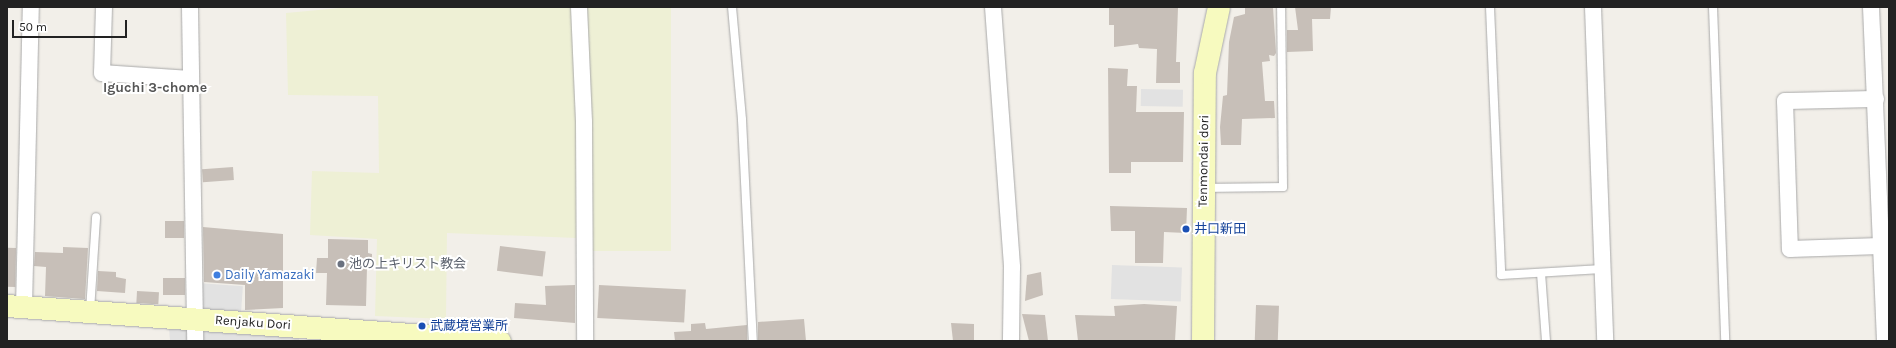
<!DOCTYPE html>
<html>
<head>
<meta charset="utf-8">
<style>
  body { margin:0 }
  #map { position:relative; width:1896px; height:348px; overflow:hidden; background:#f2efe9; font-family:Karla,"Noto Sans JP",sans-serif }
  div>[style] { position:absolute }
  .farmland>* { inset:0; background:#eef0d5; transform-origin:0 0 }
  .parking>* { inset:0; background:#e2e2e2; transform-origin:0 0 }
  .building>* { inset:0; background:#c7bfb8; transform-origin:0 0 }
  .roads { filter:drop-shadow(0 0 1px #a9a9a9) drop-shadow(0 0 1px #a9a9a9) }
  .service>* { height:8px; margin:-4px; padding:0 4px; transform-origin:4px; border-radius:4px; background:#fff }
  .minor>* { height:16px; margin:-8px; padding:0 8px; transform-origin:8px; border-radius:8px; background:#fff }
  .secondary>* { height:22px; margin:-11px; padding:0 11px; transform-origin:11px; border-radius:11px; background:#f7fabf }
  .dots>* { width:11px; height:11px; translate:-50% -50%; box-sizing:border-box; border:2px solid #fff; border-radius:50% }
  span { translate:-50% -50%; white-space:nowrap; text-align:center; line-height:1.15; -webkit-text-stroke:4px #fff; paint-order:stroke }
  .street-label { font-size:13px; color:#222 }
  .transit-label { font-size:13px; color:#164399 }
  .left { translate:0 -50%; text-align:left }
  .worship-label { font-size:13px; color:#5b616d }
  .shop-label { font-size:13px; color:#366cbe }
  .neighbourhood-label { font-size:14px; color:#555; font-weight:700 }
  .frame { position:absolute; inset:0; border:8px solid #222; pointer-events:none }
  .scale { position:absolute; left:12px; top:20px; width:115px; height:18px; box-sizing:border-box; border:2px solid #222; border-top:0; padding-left:5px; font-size:12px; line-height:14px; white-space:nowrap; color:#222; -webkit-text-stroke:3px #fff; paint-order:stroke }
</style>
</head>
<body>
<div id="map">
  <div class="farmland">
    <div style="clip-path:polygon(351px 7px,571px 7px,576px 58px,577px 238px,447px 233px,446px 319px,375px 316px,377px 239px,310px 235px,312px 171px,379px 173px,378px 96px,288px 95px,286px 13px)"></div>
    <div style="left:584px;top:7px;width:87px;height:244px"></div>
  </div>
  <div class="parking">
    <div style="left:1141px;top:89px;width:42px;height:17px;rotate:1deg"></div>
    <div style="left:1112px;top:265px;width:70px;height:34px;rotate:2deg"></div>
    <div style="left:198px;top:283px;width:45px;height:26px;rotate:4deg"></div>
    <div style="clip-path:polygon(169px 327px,299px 334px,299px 341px,170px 341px)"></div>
  </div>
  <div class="building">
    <div style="clip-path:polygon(1109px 7px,1178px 8px,1176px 62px,1180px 62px,1180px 83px,1156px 83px,1157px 49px,1139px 48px,1138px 44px,1114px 47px,1114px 25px,1109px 25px)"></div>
    <div style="clip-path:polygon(1245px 7px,1273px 7px,1276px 53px,1274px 56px,1269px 55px,1270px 61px,1262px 62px,1265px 101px,1274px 101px,1275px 118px,1242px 119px,1241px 145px,1221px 145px,1220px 127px,1223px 96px,1227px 95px,1229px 42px,1234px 17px,1245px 14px)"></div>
    <div style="clip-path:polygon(1295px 7px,1331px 7px,1330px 19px,1312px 19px,1313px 51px,1287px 52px,1287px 30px,1298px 30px)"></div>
    <div style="clip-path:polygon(1108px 68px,1128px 69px,1127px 86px,1137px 86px,1136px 112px,1184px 112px,1183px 162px,1131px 162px,1131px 173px,1109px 173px)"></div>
    <div style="left:233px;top:167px;width:13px;height:31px;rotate:86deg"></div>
    <div style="clip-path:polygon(1110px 206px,1187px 208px,1186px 233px,1164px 232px,1163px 263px,1135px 263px,1135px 231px,1111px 231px)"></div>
    <div style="left:184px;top:221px;width:17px;height:19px;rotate:90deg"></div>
    <div style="clip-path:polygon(203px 227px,283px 234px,283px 308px,245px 310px,245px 285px,204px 282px)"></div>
    <div style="clip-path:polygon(328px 239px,368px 240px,368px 253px,372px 254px,372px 267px,367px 267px,366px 306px,326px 305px,327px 273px,316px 273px,317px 258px,328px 258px)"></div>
    <div style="left:500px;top:246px;width:46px;height:25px;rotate:7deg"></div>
    <div style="clip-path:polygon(63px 247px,88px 248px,85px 299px,45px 296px,46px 267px,34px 266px,35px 252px,63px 253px)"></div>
    <div style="left:16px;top:248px;width:39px;height:9px;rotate:91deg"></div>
    <div style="clip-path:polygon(98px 271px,116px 272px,116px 277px,126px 279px,125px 293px,97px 291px)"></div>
    <div style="clip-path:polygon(1041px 272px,1043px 295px,1025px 301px,1027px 275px)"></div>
    <div style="left:163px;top:278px;width:22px;height:17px"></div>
    <div style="clip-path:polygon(575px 285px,575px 323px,514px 318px,515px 303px,546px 305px,545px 286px)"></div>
    <div style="left:599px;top:285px;width:87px;height:33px;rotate:3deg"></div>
    <div style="left:137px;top:291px;width:22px;height:12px;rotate:3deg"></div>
    <div style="clip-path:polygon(1144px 304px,1177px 306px,1175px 341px,1078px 341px,1075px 315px,1115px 316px,1114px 306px)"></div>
    <div style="left:1256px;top:305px;width:23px;height:36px;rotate:2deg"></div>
    <div style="clip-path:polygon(1022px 314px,1045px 315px,1048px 341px,1029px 341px)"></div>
    <div style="clip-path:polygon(804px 319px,806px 341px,758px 341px,758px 322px)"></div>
    <div style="clip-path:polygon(705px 323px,706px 329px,747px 325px,747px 341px,675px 341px,674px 332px,691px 331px,691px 324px)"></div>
    <div style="clip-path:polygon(951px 323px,974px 324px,974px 341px,953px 341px)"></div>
  </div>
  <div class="roads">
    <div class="service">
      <div style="left:732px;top:7px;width:113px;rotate:84.9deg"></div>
      <div style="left:742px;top:120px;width:221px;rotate:87.2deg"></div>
      <div style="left:1490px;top:7px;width:268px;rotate:87.6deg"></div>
      <div style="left:1501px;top:275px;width:101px;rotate:-3.4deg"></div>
      <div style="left:1713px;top:7px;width:334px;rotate:87.9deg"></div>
      <div style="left:1204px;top:188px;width:79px;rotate:-0.7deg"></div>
      <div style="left:1283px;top:187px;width:180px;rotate:-90.6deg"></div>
      <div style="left:1541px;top:273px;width:68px;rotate:85.8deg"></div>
      <div style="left:90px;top:311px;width:94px;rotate:-86.3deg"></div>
    </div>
    <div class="minor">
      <div style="left:104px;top:7px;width:66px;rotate:91.7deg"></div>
      <div style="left:102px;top:73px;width:88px;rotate:3.9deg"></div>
      <div style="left:190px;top:7px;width:334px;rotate:89.1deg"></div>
      <div style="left:579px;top:7px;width:115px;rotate:87.5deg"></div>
      <div style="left:584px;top:122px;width:219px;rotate:89.7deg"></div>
      <div style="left:993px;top:7px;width:261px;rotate:85.8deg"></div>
      <div style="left:1012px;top:267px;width:74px;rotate:90.8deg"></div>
      <div style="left:1593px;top:7px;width:334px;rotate:87.9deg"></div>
      <div style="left:1871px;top:7px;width:334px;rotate:87.6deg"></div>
      <div style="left:1876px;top:99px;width:91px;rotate:178.7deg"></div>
      <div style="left:1785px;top:101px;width:148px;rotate:88.1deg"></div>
      <div style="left:1790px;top:249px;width:90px;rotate:-1.9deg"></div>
      <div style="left:24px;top:307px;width:300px;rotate:-88.7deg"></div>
    </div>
    <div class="secondary">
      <div style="left:7px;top:306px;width:494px;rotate:4.1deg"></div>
      <div style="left:1203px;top:341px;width:268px;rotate:-89.6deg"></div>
      <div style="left:1205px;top:73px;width:67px;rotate:-78deg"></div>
    </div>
  </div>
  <div class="dots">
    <div style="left:1186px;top:229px;background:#1a4fb4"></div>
    <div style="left:341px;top:264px;background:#6b7280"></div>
    <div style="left:217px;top:275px;background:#3f7fe0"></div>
    <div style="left:422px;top:326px;background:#1a4fb4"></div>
  </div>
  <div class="street-label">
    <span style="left:1204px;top:161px;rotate:-89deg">Tenmondai dori</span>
    <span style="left:253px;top:323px;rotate:4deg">Renjaku Dori</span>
  </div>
  <div class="transit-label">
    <span class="left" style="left:1194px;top:229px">井口新田</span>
    <span class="left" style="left:430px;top:326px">武蔵境営業所</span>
  </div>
  <div class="worship-label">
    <span class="left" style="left:349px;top:264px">池の上キリスト教会</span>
  </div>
  <div class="shop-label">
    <span class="left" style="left:225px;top:275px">Daily Yamazaki</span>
  </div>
  <div class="neighbourhood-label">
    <span style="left:155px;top:88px">Iguchi 3-chome</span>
  </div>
  <div class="frame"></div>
  <div class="scale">50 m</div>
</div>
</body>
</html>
